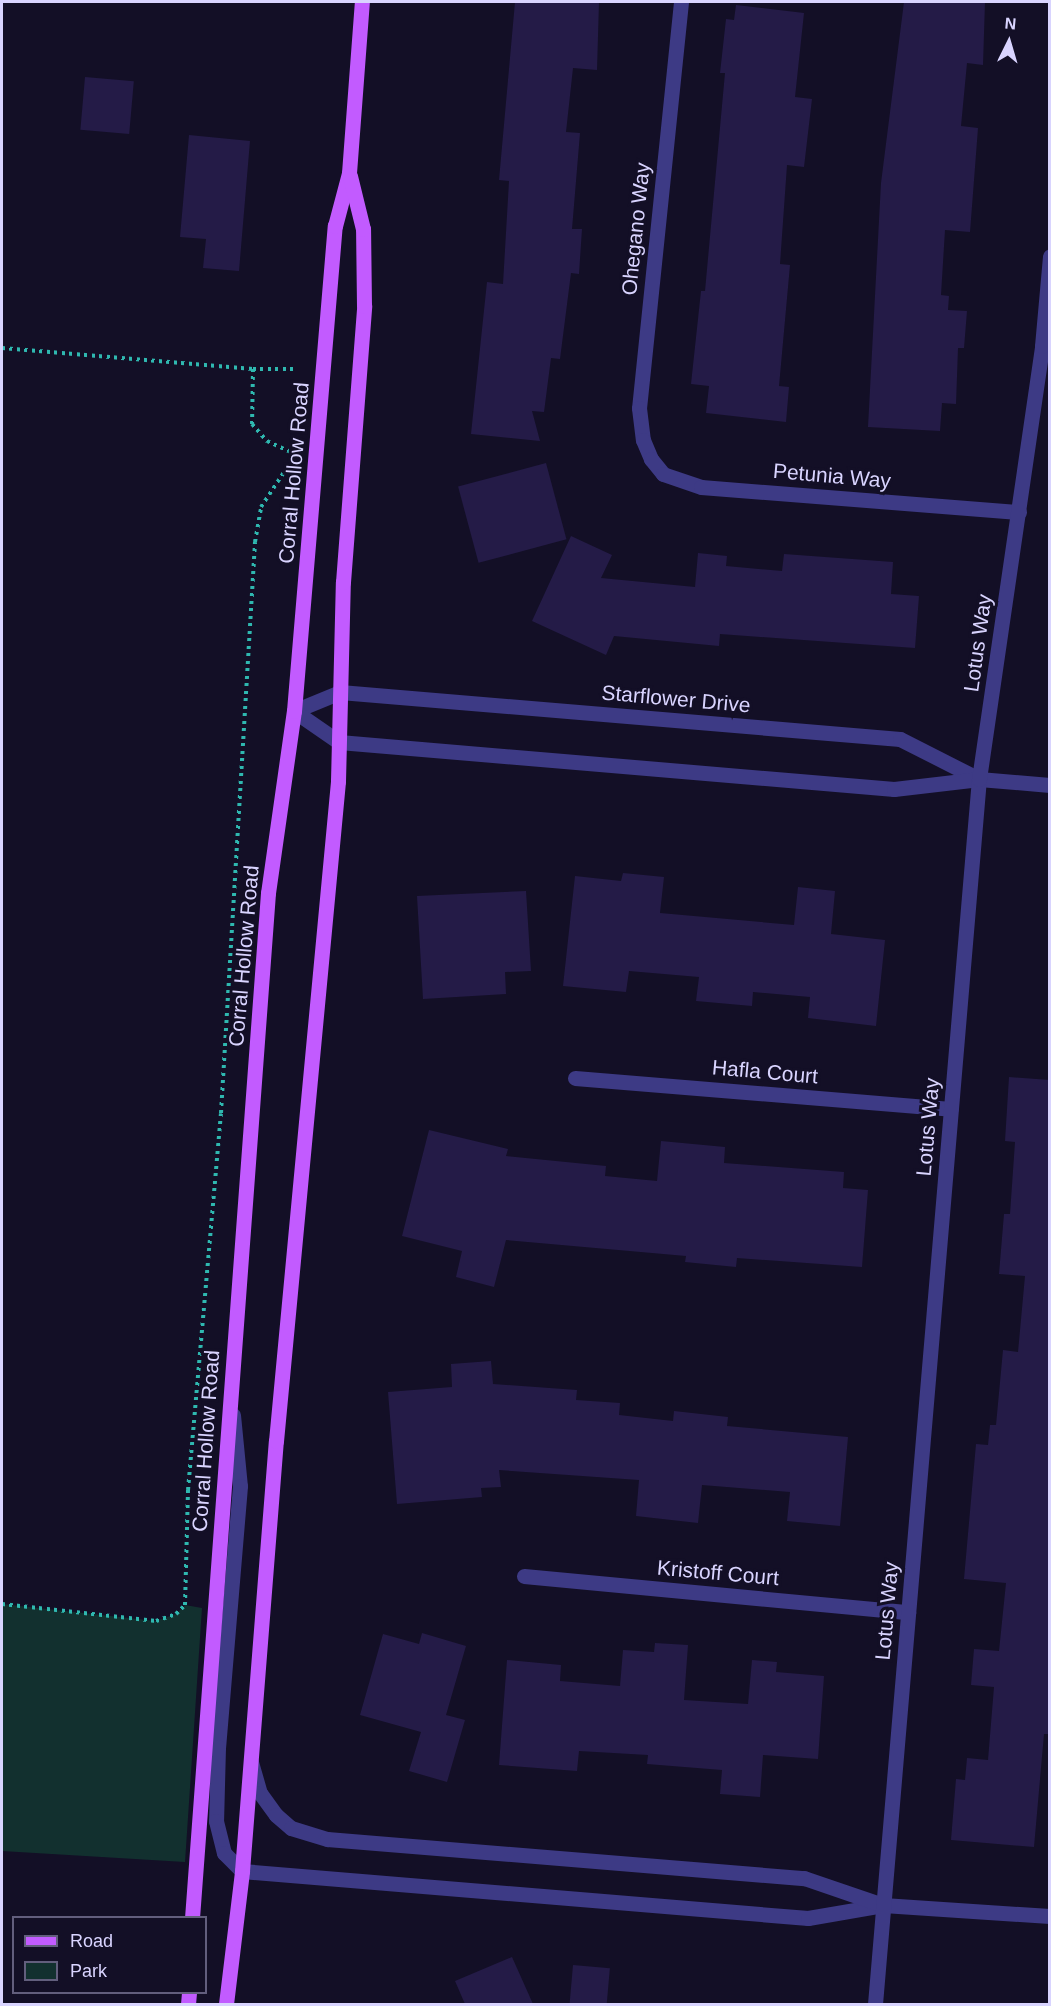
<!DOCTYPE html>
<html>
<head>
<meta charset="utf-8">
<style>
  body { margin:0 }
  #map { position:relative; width:1051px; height:2006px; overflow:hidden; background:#130f26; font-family:Helvetica,sans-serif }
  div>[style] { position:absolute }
  .green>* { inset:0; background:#12302f }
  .building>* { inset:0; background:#241b47; transform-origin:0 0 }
  .path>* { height:4px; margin-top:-2px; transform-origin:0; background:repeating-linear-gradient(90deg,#2fb8b0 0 3px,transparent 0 7.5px) }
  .minor>* { height:15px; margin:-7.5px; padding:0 7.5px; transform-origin:7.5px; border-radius:7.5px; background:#3d3a85 }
  .major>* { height:15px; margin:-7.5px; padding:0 7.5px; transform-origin:7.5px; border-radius:7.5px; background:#c25bff }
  span { translate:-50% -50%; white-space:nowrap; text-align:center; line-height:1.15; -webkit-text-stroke:6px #130f26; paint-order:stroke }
  .street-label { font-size:21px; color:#d9d4ff }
  .frame { position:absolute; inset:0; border:3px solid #d9d4ff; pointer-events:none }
  .legend { position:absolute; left:12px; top:1916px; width:195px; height:78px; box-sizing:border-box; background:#130f26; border:2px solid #625e7d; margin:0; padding:8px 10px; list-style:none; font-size:18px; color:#d9d4ff }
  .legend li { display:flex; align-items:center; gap:12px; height:30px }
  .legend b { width:30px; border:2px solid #625e7d }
  .north { position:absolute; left:979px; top:12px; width:60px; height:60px; -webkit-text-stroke:4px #130f26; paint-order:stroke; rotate:5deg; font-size:16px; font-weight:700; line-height:24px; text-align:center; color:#d9d4ff }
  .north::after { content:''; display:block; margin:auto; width:21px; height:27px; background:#d9d4ff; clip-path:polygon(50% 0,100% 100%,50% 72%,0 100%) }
</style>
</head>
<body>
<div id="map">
  <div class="green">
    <div style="clip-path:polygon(2px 1604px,156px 1621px,176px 1614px,185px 1605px,202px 1608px,185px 1862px,2px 1851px)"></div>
  </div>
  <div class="building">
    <div style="clip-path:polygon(515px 2px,599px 2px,597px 70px,573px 68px,566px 132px,580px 133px,572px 229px,582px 229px,579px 274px,571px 273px,560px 359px,551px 358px,544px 412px,532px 411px,540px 441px,471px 434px,487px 282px,503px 284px,509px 181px,499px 180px)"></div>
    <div style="clip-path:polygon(904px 2px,985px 2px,983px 65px,967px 63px,961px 126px,978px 128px,970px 232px,945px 230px,941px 295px,949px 296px,948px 310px,967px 311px,964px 348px,958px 348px,956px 404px,942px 403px,940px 431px,868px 427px,881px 183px)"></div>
    <div style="clip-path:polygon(736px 5px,804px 13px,795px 97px,812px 99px,804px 167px,787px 165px,780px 264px,790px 265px,779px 386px,789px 387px,786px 422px,706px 413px,709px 386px,691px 384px,701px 291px,705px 291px,725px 73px,720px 73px,726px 19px,734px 20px)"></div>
    <div style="left:85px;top:77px;width:49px;height:53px;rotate:5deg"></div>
    <div style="clip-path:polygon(189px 135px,250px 141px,239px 271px,203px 268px,206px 239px,180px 237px)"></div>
    <div style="left:546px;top:463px;width:79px;height:91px;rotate:75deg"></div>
    <div style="clip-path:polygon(571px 536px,612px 555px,601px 578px,695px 587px,698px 553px,727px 556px,726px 566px,782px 571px,784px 554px,893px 562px,891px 594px,919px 596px,915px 648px,720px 634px,719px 646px,614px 636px,606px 655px,532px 621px)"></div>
    <div style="clip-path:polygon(623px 873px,664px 877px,660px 913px,794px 925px,798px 887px,835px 891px,831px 934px,885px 940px,876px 1026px,808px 1018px,810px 997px,753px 992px,752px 1006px,696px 1001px,699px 977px,629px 971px,626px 992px,563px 986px,575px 876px,621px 881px)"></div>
    <div style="clip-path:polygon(526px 891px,531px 971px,505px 972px,506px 994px,423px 999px,417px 896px)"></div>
    <div style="clip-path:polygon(1009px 1077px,1050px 1080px,1050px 1734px,1044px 1734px,1034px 1847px,951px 1840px,956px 1779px,965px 1780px,967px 1758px,988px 1760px,994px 1687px,971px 1685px,974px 1649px,999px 1651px,1006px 1583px,964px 1579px,976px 1444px,988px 1445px,990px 1425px,996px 1425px,1003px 1350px,1018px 1352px,1025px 1276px,999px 1274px,1004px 1214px,1010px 1214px,1015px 1142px,1005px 1141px)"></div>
    <div style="clip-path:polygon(429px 1130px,508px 1149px,506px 1156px,606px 1166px,605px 1176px,657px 1181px,661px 1141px,725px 1147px,724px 1163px,844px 1172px,843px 1188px,868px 1190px,862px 1267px,737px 1258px,736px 1267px,685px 1262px,686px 1256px,506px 1240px,494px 1287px,456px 1277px,462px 1251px,402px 1236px)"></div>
    <div style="clip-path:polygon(491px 1361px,493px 1384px,577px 1390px,576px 1400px,620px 1403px,619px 1415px,673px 1421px,674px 1411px,728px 1417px,727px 1426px,848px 1437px,840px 1526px,787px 1521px,790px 1492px,702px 1485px,698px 1523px,636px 1516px,639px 1480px,499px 1470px,501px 1487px,481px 1488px,482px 1497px,397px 1504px,388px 1392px,452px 1387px,451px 1364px)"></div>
    <div style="clip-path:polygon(422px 1633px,466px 1646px,446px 1715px,465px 1720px,447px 1782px,409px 1771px,421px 1732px,360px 1715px,383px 1634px,419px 1644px)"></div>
    <div style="clip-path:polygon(655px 1643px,688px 1645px,684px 1700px,748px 1704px,752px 1660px,777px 1662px,776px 1672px,824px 1676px,818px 1759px,763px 1755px,760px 1797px,720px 1794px,722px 1770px,647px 1764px,648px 1755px,579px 1751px,577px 1771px,499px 1765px,507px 1660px,561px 1665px,560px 1681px,620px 1686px,623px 1650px,654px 1652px)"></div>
    <div style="clip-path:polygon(512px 1957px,533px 2004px,465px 2004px,455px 1981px)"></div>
    <div style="left:573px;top:1965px;width:37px;height:39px;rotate:5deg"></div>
  </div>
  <div class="path">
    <div style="left:2px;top:348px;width:252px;rotate:4.8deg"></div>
    <div style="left:253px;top:369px;width:45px"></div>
    <div style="left:253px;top:369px;width:55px;rotate:91deg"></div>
    <div style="left:252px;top:424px;width:23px;rotate:49deg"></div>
    <div style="left:267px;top:441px;width:26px;rotate:25deg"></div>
    <div style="left:2px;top:1604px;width:155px;rotate:6.3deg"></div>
    <div style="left:156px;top:1621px;width:21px;rotate:-19deg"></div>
    <div style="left:176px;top:1614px;width:13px;rotate:-45deg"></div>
    <div style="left:185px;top:1605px;width:115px;rotate:-88.5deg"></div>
    <div style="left:188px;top:1490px;width:378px;rotate:-85deg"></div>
    <div style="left:221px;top:1113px;width:572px;rotate:-86.59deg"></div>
    <div style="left:255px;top:542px;width:36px;rotate:-80deg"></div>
    <div style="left:261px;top:507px;width:53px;rotate:-56.6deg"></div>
  </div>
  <div class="minor">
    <div style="left:681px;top:2px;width:408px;rotate:95.9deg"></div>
    <div style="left:639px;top:408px;width:32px;rotate:83deg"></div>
    <div style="left:643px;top:440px;width:21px;rotate:67deg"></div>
    <div style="left:651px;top:459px;width:19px;rotate:51deg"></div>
    <div style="left:663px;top:474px;width:40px;rotate:18.9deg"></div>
    <div style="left:701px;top:487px;width:319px;rotate:4.5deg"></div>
    <div style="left:294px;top:711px;width:50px;rotate:-22.4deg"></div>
    <div style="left:340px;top:692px;width:562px;rotate:4.8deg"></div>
    <div style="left:900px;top:739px;width:89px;rotate:26.9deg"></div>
    <div style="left:979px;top:779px;width:71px;rotate:4.8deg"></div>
    <div style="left:294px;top:711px;width:55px;rotate:34.6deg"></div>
    <div style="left:339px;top:742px;width:557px;rotate:4.84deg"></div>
    <div style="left:894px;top:789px;width:86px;rotate:-6.7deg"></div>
    <div style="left:575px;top:1078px;width:377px;rotate:4.7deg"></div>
    <div style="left:233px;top:1415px;width:71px;rotate:84.4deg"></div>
    <div style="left:240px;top:1486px;width:262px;rotate:94.8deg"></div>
    <div style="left:218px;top:1747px;width:74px;rotate:91.5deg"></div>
    <div style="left:216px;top:1821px;width:33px;rotate:76deg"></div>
    <div style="left:224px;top:1853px;width:25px;rotate:45deg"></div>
    <div style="left:242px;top:1871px;width:568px;rotate:4.75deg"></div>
    <div style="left:808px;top:1918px;width:76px;rotate:-9.8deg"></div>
    <div style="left:524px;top:1576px;width:386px;rotate:5.4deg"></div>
    <div style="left:251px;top:1762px;width:32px;rotate:74deg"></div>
    <div style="left:260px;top:1793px;width:27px;rotate:54deg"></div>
    <div style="left:276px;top:1815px;width:20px;rotate:41deg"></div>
    <div style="left:291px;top:1828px;width:38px;rotate:17deg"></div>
    <div style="left:327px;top:1839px;width:479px;rotate:4.7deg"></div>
    <div style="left:804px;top:1878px;width:83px;rotate:18.9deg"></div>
    <div style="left:883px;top:1905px;width:167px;rotate:3.8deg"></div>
    <div style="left:875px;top:2004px;width:1229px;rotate:-85.15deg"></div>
    <div style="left:979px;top:779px;width:438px;rotate:-81.7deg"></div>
    <div style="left:1042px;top:346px;width:90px;rotate:-84.9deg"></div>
  </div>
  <div class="major">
    <div style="left:192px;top:1918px;width:1028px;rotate:-85.76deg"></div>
    <div style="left:268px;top:893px;width:184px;rotate:-81.9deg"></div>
    <div style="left:294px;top:711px;width:487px;rotate:-85.2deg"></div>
    <div style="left:335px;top:226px;width:55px;rotate:-75.2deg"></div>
    <div style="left:349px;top:173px;width:171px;rotate:-85.7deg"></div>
    <div style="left:188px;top:2004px;width:12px;rotate:-85deg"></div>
    <div style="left:226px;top:2004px;width:134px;rotate:-83.1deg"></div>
    <div style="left:242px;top:1871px;width:431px;rotate:-85.5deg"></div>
    <div style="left:276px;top:1441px;width:663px;rotate:-84.63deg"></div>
    <div style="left:338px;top:781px;width:199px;rotate:-88.6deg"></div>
    <div style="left:343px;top:582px;width:277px;rotate:-85.6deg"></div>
    <div style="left:364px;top:306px;width:77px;rotate:-90.7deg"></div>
    <div style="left:363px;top:229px;width:55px;rotate:-103.8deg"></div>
  </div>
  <div class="street-label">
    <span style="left:636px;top:229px;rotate:-84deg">Ohegano Way</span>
    <span style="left:294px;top:473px;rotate:-85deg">Corral Hollow Road</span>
    <span style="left:832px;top:476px;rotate:5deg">Petunia Way</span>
    <span style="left:978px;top:643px;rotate:-82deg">Lotus Way</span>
    <span style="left:676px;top:699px;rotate:5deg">Starflower Drive</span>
    <span style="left:244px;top:956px;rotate:-85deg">Corral Hollow Road</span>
    <span style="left:765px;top:1072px;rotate:5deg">Hafla Court</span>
    <span style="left:928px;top:1127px;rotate:-85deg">Lotus Way</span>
    <span style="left:206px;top:1441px;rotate:-86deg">Corral Hollow Road</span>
    <span style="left:718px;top:1573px;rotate:5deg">Kristoff Court</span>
    <span style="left:887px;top:1611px;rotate:-85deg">Lotus Way</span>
  </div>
  <div class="frame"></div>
  <ul class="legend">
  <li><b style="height:8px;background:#c25bff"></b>Road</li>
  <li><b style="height:16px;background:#12302f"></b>Park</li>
  </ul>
  <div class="north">N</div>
</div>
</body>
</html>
